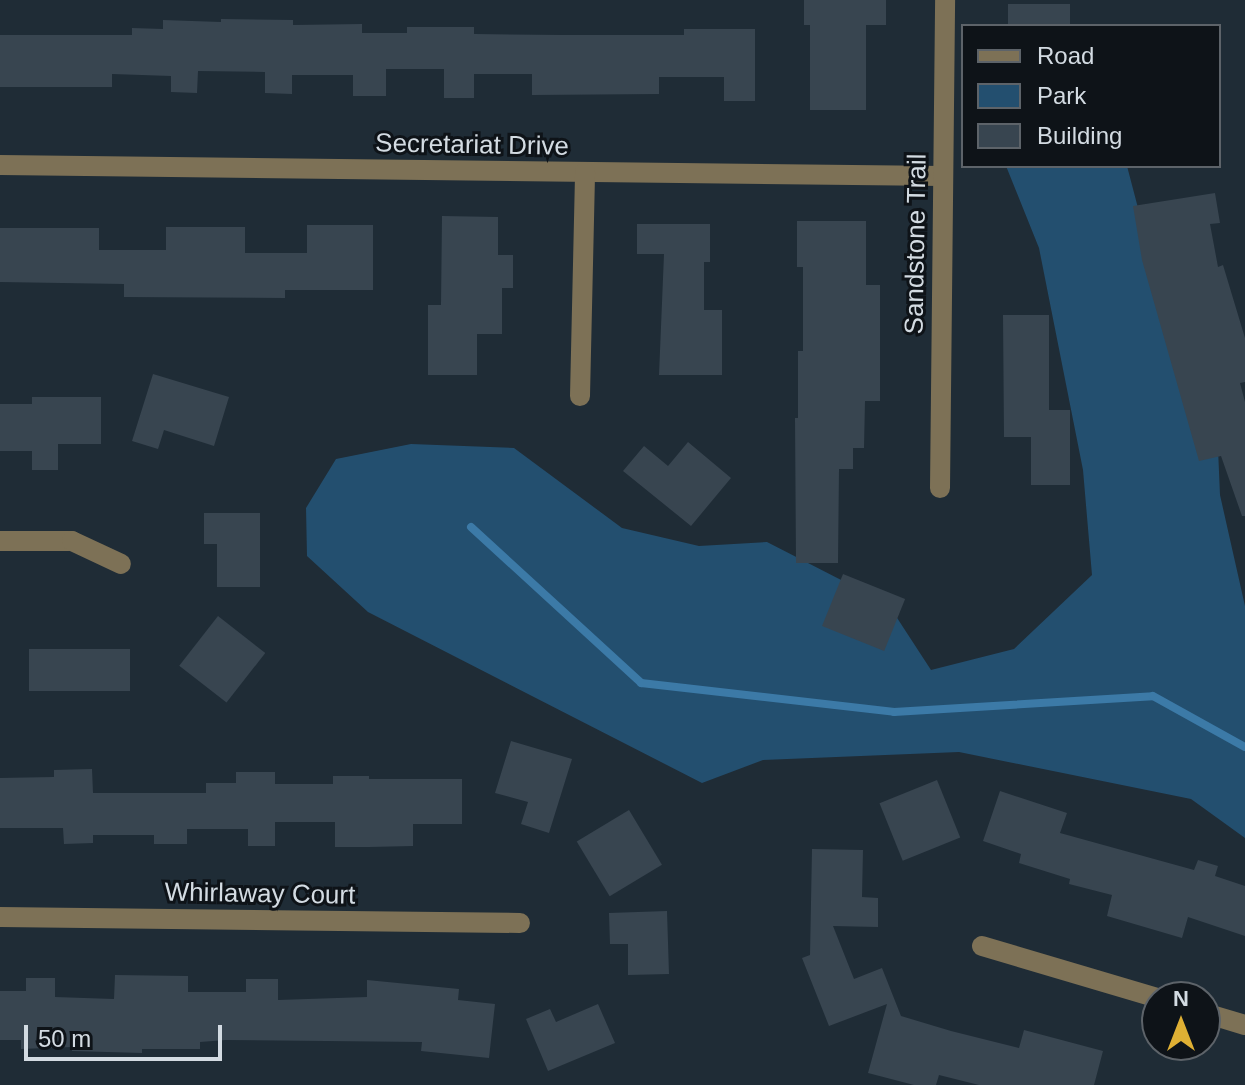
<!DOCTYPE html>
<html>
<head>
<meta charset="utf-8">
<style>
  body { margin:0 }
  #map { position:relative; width:1245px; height:1085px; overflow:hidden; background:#1f2c36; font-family:Helvetica,sans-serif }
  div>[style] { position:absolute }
  .green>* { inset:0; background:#234f6f }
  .stream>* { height:8px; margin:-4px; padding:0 4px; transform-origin:4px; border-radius:4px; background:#3c7aa7 }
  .building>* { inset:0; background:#384550; transform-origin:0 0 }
  .minor>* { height:20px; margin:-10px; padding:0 10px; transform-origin:10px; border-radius:10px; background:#7d7156 }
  span { translate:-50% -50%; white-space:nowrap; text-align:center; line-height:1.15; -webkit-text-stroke:6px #0e1318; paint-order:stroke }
  .street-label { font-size:26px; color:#d3dbe2 }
  .legend { position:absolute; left:961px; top:24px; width:260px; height:144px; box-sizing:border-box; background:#0e1318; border:2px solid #5d6369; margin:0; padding:10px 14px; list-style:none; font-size:24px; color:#d3dbe2 }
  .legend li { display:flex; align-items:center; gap:16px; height:40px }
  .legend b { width:40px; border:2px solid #5d6369 }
  .north { position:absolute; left:1141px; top:981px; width:80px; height:80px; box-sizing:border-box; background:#0e1318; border:2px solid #5d6369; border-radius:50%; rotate:0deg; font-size:22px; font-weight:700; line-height:32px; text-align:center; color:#d3dbe2 }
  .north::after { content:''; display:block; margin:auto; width:28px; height:36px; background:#dfb034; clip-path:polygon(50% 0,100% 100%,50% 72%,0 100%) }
  .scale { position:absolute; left:24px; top:1025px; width:198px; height:36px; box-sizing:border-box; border:4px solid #d3dbe2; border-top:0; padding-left:10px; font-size:24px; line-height:28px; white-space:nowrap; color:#d3dbe2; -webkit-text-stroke:6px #0e1318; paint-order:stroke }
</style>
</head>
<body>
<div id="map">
  <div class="green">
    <div style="clip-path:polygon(1006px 166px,1127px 166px,1159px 288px,1217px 425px,1220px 495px,1245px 606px,1245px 838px,1191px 799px,959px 752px,763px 760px,702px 783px,368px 612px,307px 556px,306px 508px,336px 459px,411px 444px,514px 448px,622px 528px,699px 546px,767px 542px,888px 604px,931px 670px,1014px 649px,1092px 575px,1083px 470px,1039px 248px)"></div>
  </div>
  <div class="stream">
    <div style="left:471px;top:527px;width:231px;rotate:42.5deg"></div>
    <div style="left:641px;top:683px;width:255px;rotate:6.5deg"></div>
    <div style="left:894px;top:712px;width:259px;rotate:-3.5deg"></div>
    <div style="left:1153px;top:696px;width:105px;rotate:29deg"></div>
  </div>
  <div class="building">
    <div style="clip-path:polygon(804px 0,886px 0,886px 25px,866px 25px,866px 110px,810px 110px,810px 25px,804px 25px)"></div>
    <div style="left:1008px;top:4px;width:62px;height:22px"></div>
    <div style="clip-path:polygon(221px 19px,293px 20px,293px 25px,362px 24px,362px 33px,407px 33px,407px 27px,474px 27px,474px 34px,563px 35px,684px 35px,684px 29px,755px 29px,755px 101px,724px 101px,724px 77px,659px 77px,659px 94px,532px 95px,532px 74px,474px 74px,474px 98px,444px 98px,444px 69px,386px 69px,386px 96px,353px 96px,353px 75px,292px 75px,292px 94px,265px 93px,265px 72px,198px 71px,197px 93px,171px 92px,171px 76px,112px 74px,112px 87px,0 87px,0 35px,132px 35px,132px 28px,163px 29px,163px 20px,221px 22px)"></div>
    <div style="clip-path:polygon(1215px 193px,1220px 223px,1210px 224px,1218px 267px,1223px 265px,1245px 338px,1245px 382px,1240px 383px,1245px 402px,1245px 516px,1242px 516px,1221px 456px,1199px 461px,1142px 260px,1133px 206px)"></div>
    <div style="clip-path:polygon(442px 216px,498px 217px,498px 255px,513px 255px,513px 288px,502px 288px,502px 334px,477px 334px,477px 375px,428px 375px,428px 305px,441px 305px)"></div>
    <div style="clip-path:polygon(797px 221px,866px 221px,866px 285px,880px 285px,880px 401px,865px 401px,864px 448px,853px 448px,853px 469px,839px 469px,838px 563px,796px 563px,795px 418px,798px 418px,798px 351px,803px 351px,803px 267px,797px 267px)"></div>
    <div style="clip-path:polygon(637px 224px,710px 224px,710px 262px,704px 262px,704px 310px,722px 310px,722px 375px,659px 375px,664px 254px,637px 254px)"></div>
    <div style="clip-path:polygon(307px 225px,373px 225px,373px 290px,285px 290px,285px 298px,124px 297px,124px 284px,0 282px,0 228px,99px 228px,99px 250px,166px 250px,166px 227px,245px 227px,245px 253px,307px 253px)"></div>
    <div style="clip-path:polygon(1003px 315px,1049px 315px,1049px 410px,1070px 410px,1070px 485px,1031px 485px,1031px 437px,1004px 437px)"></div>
    <div style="clip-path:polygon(153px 374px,229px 397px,214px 446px,164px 430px,158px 449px,132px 441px)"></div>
    <div style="clip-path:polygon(32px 397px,101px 397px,101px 444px,58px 444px,58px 470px,32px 470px,32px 451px,0 451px,0 404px,32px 404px)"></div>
    <div style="clip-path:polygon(688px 442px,731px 478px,691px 526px,623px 471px,644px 446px,668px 466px)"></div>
    <div style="clip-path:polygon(204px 513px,260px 513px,260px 587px,217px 587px,217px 544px,204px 544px)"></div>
    <div style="left:843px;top:574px;width:67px;height:56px;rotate:22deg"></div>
    <div style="left:218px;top:616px;width:60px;height:63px;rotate:38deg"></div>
    <div style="left:29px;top:649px;width:101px;height:42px"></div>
    <div style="clip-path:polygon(511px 741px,572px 759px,549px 833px,521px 824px,528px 802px,495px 793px)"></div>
    <div style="clip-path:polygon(92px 769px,93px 793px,206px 793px,206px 783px,236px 783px,236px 772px,275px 772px,275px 784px,333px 784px,333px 776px,369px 776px,369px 779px,462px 779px,462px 824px,413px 824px,413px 846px,369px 847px,335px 847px,335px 822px,275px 822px,275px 846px,248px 846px,248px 829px,187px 829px,187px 844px,154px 844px,154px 835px,93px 835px,93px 843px,64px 844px,63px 828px,0 828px,0 778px,54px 777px,54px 770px)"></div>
    <div style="left:937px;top:780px;width:62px;height:62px;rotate:68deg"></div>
    <div style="clip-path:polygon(1000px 791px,1067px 813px,1060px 833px,1194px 870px,1198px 860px,1218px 866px,1215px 876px,1245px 886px,1245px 936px,1188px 917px,1182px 938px,1107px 916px,1112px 895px,1069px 884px,1070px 879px,1019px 863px,1021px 854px,983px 841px)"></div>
    <div style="left:629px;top:810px;width:64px;height:61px;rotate:59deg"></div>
    <div style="clip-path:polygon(812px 849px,863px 850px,862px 897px,878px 898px,878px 927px,833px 926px,854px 979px,882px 968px,901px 1016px,951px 1031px,1019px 1048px,1024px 1030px,1103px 1051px,1094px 1085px,979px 1085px,939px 1075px,936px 1085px,914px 1085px,868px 1073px,887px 1004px,829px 1026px,802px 958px,810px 955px)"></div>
    <div style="clip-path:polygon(667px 911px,669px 974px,628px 975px,628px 944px,610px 944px,609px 913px)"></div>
    <div style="clip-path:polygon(115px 975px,188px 976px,188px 992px,246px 992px,246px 979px,278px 979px,278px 1000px,367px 997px,367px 980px,459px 989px,458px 1000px,495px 1004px,489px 1058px,421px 1051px,422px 1042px,226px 1040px,200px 1042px,200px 1049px,142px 1049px,142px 1053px,72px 1051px,72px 1047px,21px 1049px,21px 1040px,0 1040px,0 991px,26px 991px,26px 978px,55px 978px,55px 997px,114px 999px)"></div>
    <div style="clip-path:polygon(598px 1004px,615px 1043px,548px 1071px,526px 1019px,550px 1009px,556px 1022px)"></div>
  </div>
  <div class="minor">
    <div style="left:0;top:165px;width:943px;rotate:0.67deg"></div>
    <div style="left:580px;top:396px;width:224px;rotate:-88.7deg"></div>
    <div style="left:940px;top:488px;width:488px;rotate:-89.4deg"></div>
    <div style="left:0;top:541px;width:72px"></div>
    <div style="left:72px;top:541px;width:54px;rotate:25.1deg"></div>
    <div style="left:0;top:917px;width:520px;rotate:0.66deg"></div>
    <div style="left:982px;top:946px;width:183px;rotate:16.5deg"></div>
    <div style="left:1205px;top:1013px;width:42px;rotate:16.7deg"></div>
  </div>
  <div class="street-label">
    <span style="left:472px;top:145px;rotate:1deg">Secretariat Drive</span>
    <span style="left:916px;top:244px;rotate:-89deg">Sandstone Trail</span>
    <span style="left:260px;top:894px;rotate:1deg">Whirlaway Court</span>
  </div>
  <ul class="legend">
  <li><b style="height:10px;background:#7d7156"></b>Road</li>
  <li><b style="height:22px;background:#234f6f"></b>Park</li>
  <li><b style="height:22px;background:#384550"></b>Building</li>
  </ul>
  <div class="north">N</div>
  <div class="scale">50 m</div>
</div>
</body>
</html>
